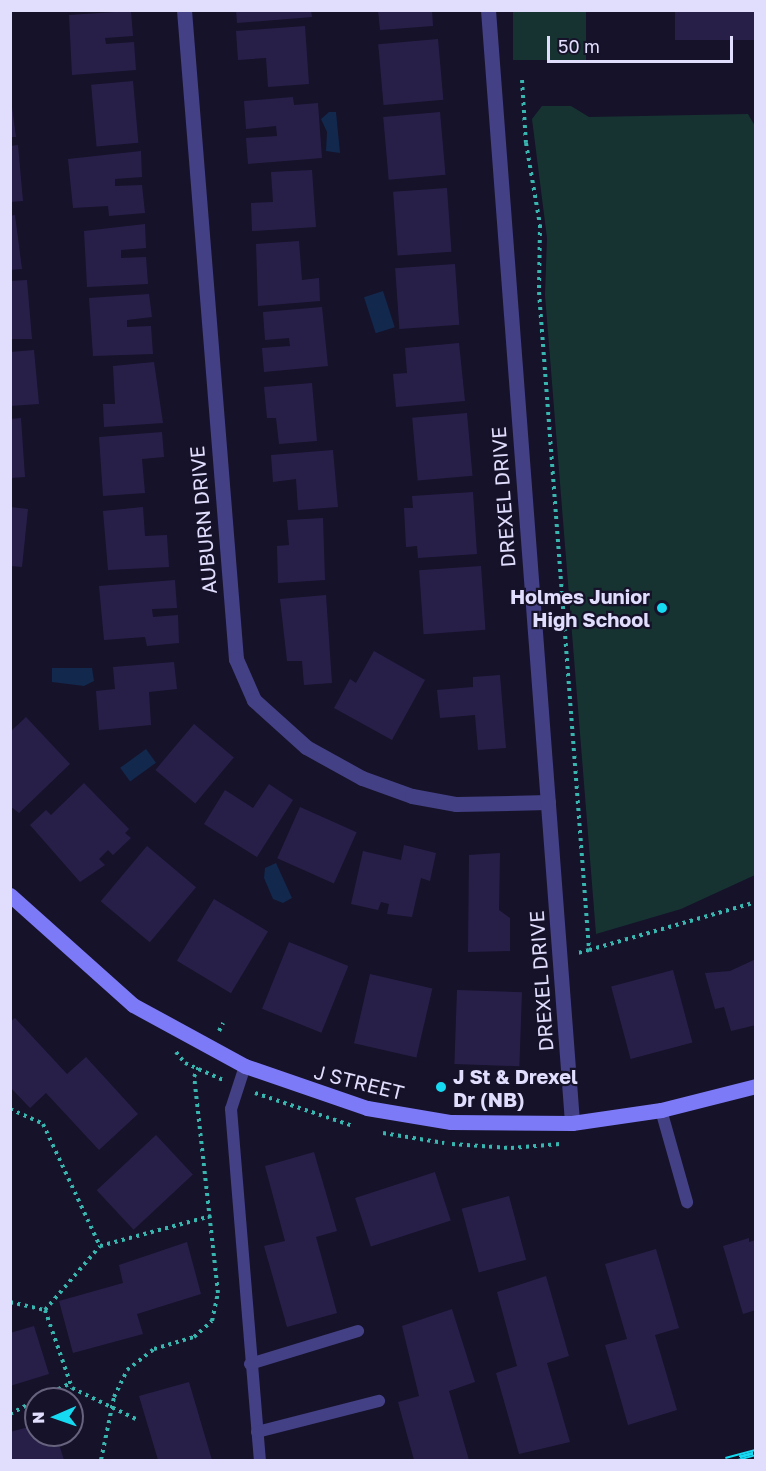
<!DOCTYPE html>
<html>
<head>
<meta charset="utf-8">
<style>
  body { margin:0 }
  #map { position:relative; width:766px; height:1471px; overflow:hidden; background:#161229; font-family:"Golos Text",sans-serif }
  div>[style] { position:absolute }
  .green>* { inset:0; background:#163332; transform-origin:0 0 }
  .water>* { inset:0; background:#12284d; transform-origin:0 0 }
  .building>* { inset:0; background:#281f49; transform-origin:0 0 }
  .path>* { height:4px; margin-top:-2px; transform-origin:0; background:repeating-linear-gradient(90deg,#38b5ae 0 3px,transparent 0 7.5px) }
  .lane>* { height:12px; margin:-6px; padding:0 6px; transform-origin:6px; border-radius:6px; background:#434085 }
  .street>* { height:15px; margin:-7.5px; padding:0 7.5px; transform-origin:7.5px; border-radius:7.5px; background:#434085 }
  .secondary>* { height:15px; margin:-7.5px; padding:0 7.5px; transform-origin:7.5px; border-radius:7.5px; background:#7d7af7 }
  .rail>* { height:7px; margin-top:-3.5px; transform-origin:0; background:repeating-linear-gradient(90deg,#161229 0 14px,#15daf1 0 28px); box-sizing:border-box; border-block:2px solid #15daf1 }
  .dots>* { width:16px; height:16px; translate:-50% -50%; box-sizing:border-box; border:3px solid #161229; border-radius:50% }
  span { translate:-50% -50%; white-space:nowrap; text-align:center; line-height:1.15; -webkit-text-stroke:4.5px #161229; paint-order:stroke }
  .street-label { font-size:20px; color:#e0ddfd }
  .poi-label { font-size:20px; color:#e0ddfd; font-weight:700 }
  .right { translate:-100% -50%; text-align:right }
  .left { translate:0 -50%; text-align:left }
  .frame { position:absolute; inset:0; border:12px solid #e0ddfd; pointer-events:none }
  .north { position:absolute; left:24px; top:1387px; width:60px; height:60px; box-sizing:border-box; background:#161229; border:2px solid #67637e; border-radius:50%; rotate:268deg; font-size:16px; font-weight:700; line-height:24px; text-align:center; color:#e0ddfd }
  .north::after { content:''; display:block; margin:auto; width:21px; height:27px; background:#15daf1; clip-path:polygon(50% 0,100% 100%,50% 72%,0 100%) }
  .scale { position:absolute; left:547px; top:36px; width:186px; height:27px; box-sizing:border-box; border:3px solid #e0ddfd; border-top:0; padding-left:8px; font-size:18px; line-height:21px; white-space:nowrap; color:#e0ddfd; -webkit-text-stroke:4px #161229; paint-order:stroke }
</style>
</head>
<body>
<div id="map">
  <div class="green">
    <div style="left:513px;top:11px;width:73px;height:49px"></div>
    <div style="clip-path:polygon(542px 106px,571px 106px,589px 117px,748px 114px,755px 126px,755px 875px,681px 909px,596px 934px,545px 295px,547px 238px,532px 119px)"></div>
  </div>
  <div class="water">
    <div style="clip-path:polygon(329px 112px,336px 112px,340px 153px,326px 151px,327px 132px,321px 119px)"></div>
    <div style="left:383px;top:291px;width:38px;height:20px;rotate:72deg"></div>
    <div style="clip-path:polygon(52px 668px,92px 668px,94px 681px,84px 686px,52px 682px)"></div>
    <div style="left:146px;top:749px;width:17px;height:32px;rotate:54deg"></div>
    <div style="clip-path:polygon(276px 863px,292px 898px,283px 903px,273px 899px,264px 878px,265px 868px)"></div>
  </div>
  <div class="building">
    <div style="clip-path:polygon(236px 10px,311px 10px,312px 17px,237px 23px)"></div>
    <div style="clip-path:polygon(378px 10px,432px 10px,433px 26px,380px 30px)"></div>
    <div style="left:675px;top:10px;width:81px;height:30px"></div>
    <div style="clip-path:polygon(131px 11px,133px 36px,105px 38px,106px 44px,134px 42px,136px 70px,72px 75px,69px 15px)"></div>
    <div style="clip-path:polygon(305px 26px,309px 84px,268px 87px,266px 58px,238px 60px,236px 31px)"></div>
    <div style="left:438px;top:39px;width:61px;height:60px;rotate:85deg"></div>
    <div style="left:133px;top:81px;width:62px;height:42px;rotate:85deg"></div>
    <div style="clip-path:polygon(10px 92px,16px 137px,10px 137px)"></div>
    <div style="clip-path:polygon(293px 97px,294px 105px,318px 103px,322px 158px,248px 164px,246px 138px,277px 136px,276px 126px,246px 129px,244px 101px)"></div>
    <div style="left:440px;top:112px;width:63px;height:57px;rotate:85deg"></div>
    <div style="clip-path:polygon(18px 145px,23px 201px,10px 202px,10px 146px)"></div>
    <div style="clip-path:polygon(141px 151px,142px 177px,115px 179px,115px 186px,142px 185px,145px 213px,109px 216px,108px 206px,73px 208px,68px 159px)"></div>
    <div style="clip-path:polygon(312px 170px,316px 227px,252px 231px,251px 203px,273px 202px,271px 172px)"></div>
    <div style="left:447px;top:188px;width:64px;height:54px;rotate:86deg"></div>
    <div style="clip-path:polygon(15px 215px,22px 269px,10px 270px,10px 216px)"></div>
    <div style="clip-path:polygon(145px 224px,146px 248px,121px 250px,121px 258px,146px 257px,148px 284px,87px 287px,84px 231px)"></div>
    <div style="clip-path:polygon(299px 241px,302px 280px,319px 278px,320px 301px,258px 306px,256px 244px)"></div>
    <div style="left:455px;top:264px;width:61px;height:60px;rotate:86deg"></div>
    <div style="clip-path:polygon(27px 280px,32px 339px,10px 339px,10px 281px)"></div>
    <div style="clip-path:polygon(149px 294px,152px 317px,127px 320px,127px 327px,151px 326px,153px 354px,93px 356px,89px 298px)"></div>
    <div style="clip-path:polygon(322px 307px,328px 366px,264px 372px,262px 348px,290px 346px,289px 338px,265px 340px,263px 312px)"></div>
    <div style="clip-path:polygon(459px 343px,465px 401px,396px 407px,393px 374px,407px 373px,405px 348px)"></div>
    <div style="clip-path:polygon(34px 350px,39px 404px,10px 406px,10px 352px)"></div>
    <div style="clip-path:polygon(154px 362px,163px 423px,104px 427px,103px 404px,115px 404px,113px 366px)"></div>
    <div style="clip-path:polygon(312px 383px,317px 441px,279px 444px,276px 418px,267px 418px,264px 387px)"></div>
    <div style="left:467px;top:413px;width:63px;height:55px;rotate:85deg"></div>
    <div style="clip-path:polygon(21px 418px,25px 477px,10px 478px,10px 419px)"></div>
    <div style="clip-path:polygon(162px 432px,164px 457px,142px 459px,145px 493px,103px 496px,99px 437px)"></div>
    <div style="clip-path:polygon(333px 450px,338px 507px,298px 510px,296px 479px,273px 482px,271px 455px)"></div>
    <div style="clip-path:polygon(473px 492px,477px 554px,418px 558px,417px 546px,406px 547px,404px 508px,413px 508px,412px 496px)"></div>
    <div style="clip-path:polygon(10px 507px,28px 509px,22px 567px,10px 566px)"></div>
    <div style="clip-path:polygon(143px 507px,145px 536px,167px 535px,169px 567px,108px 570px,103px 511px)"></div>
    <div style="clip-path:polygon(323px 518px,325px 580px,278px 583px,277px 546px,289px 545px,287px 520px)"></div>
    <div style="left:481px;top:566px;width:64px;height:62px;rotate:86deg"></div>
    <div style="clip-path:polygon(175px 580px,177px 608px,152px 609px,153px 617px,178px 615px,179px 643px,147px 646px,145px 637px,104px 640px,99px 586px)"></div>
    <div style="clip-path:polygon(326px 595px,332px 683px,304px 685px,302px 661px,287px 661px,280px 599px)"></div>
    <div style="clip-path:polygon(374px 651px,425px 680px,392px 740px,334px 708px,350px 679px,356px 683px)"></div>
    <div style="clip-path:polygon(174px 662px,177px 689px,149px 692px,151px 725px,99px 730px,96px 691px,115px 689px,113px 667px)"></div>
    <div style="clip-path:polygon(500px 675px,506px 748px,478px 750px,475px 715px,440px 718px,437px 690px,473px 687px,473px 677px)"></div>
    <div style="clip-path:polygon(26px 717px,70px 764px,19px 813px,10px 806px,10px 732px)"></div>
    <div style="left:194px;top:724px;width:52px;height:60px;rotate:40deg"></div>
    <div style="clip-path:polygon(84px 783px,129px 829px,125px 833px,131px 838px,113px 855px,108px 850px,99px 859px,105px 865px,80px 882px,30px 825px,46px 810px,51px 815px)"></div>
    <div style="clip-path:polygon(269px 784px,293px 800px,257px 857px,204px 824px,225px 790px,253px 808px)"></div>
    <div style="left:300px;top:807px;width:62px;height:56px;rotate:24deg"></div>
    <div style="clip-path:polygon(404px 845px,436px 853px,430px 881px,421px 878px,412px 917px,387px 914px,389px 904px,381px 902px,378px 910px,351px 904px,363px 851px,401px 860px)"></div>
    <div style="left:147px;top:846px;width:64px;height:72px;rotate:40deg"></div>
    <div style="clip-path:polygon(500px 853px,499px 910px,510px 918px,510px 951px,468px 952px,469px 855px)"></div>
    <div style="left:214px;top:899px;width:63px;height:72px;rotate:31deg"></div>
    <div style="left:289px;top:942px;width:64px;height:72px;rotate:22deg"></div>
    <div style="clip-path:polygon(756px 959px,756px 1025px,731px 1031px,724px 1007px,715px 1009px,705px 973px,730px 971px)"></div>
    <div style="left:673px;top:970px;width:75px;height:64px;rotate:75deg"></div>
    <div style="left:370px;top:974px;width:64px;height:71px;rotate:13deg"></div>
    <div style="left:457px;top:990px;width:65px;height:74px;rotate:2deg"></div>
    <div style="clip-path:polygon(15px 1018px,67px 1074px,86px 1057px,138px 1114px,99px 1150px,46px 1093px,30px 1108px,10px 1087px,10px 1022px)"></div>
    <div style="left:156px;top:1135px;width:54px;height:81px;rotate:47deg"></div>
    <div style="clip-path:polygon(314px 1152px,337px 1231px,316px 1237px,337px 1313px,287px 1327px,264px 1246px,285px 1241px,265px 1166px)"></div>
    <div style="left:435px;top:1172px;width:51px;height:84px;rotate:72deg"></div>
    <div style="left:509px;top:1196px;width:66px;height:49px;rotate:75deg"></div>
    <div style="clip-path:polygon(749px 1238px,749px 1242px,756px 1240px,756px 1310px,743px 1314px,723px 1246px)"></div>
    <div style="clip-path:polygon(187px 1242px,201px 1294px,137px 1314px,143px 1334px,73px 1353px,59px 1301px,123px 1283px,119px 1265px)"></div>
    <div style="clip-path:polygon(656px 1249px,679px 1328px,655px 1335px,677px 1410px,628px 1425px,605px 1345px,627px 1339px,605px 1264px)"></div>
    <div style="clip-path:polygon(546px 1276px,569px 1356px,547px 1363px,570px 1442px,519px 1454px,496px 1373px,517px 1366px,497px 1292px)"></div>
    <div style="clip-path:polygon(452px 1309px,475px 1382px,449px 1391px,469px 1460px,414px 1460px,398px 1402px,419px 1396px,402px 1326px)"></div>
    <div style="clip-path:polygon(34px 1326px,49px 1374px,10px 1386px,10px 1333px)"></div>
    <div style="clip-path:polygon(189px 1382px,212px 1460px,158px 1460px,139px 1396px)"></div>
    <div style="clip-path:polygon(36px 1425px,36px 1435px,56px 1435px,64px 1460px,10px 1460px,10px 1432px)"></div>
  </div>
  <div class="path">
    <div style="left:522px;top:80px;width:63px;rotate:86.4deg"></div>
    <div style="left:526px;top:143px;width:83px;rotate:80.3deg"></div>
    <div style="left:540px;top:225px;width:67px;rotate:90.9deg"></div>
    <div style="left:539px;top:292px;width:660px;rotate:85.65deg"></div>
    <div style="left:589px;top:950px;width:11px;rotate:165deg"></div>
    <div style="left:589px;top:950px;width:174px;rotate:-16deg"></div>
    <div style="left:219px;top:1031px;width:9px;rotate:-63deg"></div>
    <div style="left:176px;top:1052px;width:14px;rotate:51deg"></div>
    <div style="left:185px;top:1063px;width:42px;rotate:24.1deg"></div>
    <div style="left:255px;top:1093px;width:103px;rotate:18.6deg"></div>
    <div style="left:10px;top:1109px;width:36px;rotate:24deg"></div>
    <div style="left:43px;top:1124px;width:135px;rotate:65deg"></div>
    <div style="left:383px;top:1133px;width:62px;rotate:9.3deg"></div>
    <div style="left:452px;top:1144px;width:59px;rotate:3.9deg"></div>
    <div style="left:511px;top:1148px;width:49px;rotate:-4.7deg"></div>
    <div style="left:10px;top:1302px;width:36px;rotate:13deg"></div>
    <div style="left:45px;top:1310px;width:84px;rotate:-49.3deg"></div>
    <div style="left:100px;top:1246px;width:115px;rotate:-15.1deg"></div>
    <div style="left:45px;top:1310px;width:83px;rotate:70.9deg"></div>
    <div style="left:72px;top:1388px;width:73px;rotate:25.9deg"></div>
    <div style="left:38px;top:1399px;width:34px;rotate:-26deg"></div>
    <div style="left:10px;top:1414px;width:30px;rotate:-28deg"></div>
    <div style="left:101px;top:1460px;width:64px;rotate:-78.3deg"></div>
    <div style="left:114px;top:1397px;width:30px;rotate:-64deg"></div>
    <div style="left:127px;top:1370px;width:34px;rotate:-38deg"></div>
    <div style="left:154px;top:1349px;width:42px;rotate:-16.7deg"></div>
    <div style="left:194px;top:1337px;width:24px;rotate:-42deg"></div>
    <div style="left:212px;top:1321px;width:29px;rotate:-78deg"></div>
    <div style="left:218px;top:1293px;width:217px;rotate:-96.3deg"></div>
    <div style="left:194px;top:1077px;width:14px;rotate:-65deg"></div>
  </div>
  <div class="lane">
    <div style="left:245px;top:1066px;width:45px;rotate:108deg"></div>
    <div style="left:231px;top:1109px;width:352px;rotate:85.3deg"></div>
    <div style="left:661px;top:1110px;width:96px;rotate:74.2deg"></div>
    <div style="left:250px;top:1364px;width:113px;rotate:-17deg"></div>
    <div style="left:257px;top:1432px;width:126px;rotate:-14.3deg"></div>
  </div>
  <div class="street">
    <div style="left:184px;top:10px;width:651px;rotate:85.42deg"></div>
    <div style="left:236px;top:659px;width:45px;rotate:66.3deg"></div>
    <div style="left:254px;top:700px;width:70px;rotate:42.1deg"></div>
    <div style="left:306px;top:747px;width:64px;rotate:29deg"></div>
    <div style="left:362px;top:778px;width:53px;rotate:19.8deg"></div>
    <div style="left:412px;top:796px;width:45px;rotate:10.3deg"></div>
    <div style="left:456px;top:804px;width:92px;rotate:-1.2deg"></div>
    <div style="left:488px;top:10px;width:1116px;rotate:85.68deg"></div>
  </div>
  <div class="secondary">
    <div style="left:10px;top:895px;width:165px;rotate:41.8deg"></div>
    <div style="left:133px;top:1005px;width:128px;rotate:28.6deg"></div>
    <div style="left:245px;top:1066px;width:129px;rotate:19deg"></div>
    <div style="left:367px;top:1108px;width:85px;rotate:9.5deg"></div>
    <div style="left:451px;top:1122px;width:121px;rotate:0.5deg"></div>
    <div style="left:572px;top:1123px;width:90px;rotate:-8.3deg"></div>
    <div style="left:661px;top:1110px;width:98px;rotate:-14.2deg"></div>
  </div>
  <div class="rail">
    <div style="left:726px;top:1460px;width:31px;rotate:-15deg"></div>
  </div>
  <div class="dots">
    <div style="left:662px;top:608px;background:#15daf1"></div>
    <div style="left:441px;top:1087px;background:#15daf1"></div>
  </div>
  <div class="street-label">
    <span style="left:503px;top:497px;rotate:-94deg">DREXEL DRIVE</span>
    <span style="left:203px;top:520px;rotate:-95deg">AUBURN DRIVE</span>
    <span style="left:541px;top:981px;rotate:-94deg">DREXEL DRIVE</span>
    <span style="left:359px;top:1082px;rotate:14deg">J STREET</span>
  </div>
  <div class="poi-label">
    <span class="right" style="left:650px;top:608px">Holmes Junior<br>High School</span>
    <span class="left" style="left:453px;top:1088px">J St &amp; Drexel<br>Dr (NB)</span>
  </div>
  <div class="frame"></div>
  <div class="north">N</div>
  <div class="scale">50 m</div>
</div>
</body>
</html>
